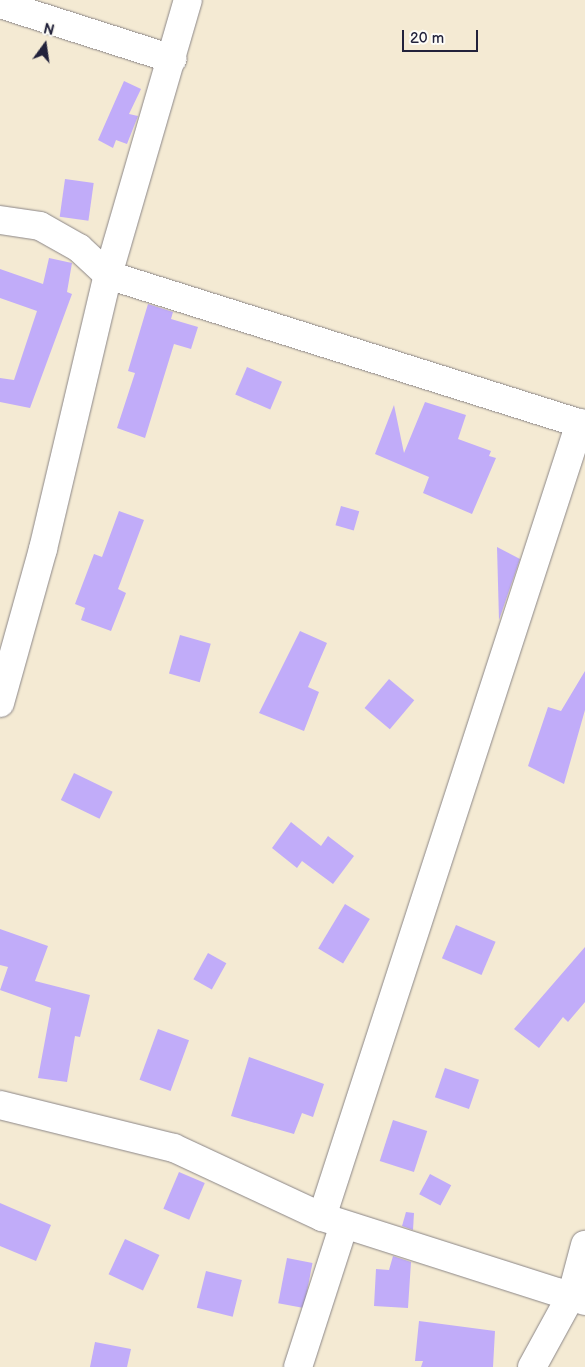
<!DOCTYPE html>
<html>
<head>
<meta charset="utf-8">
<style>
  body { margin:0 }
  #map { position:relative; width:585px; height:1367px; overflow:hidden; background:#f4ead3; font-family:"Balsamiq Sans",sans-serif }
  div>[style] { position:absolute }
  .building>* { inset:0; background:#c1acf9; transform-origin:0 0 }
  .roads { filter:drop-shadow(0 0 1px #8b8687) drop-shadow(0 0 1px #8b8687) }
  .street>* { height:28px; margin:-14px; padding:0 14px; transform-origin:14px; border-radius:14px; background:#fff }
  .secondary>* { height:28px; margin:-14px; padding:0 14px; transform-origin:14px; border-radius:14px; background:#fff }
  span { translate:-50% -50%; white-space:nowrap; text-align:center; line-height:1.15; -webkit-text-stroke:4px #fdfcf7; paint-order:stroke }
  .north { position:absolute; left:20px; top:20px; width:50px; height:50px; -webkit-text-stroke:4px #fdfcf7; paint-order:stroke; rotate:14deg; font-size:14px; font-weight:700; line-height:20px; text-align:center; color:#22223b }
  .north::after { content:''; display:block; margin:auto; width:18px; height:22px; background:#22223b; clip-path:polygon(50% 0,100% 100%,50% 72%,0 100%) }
  .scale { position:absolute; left:402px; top:30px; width:76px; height:22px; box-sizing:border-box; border:2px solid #22223b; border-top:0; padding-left:6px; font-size:15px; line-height:18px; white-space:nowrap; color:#22223b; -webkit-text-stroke:4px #fdfcf7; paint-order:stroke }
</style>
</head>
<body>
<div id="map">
  <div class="building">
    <div style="clip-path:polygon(124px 81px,141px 89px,129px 114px,138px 116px,127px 144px,116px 140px,113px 148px,98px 140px)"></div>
    <div style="left:65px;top:179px;width:29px;height:38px;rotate:8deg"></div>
    <div style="clip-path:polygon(49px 258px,72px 263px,67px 292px,72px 294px,30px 408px,0 402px,0 378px,14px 380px,37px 311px,0 298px,0 269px,43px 284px)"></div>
    <div style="clip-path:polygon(148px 304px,173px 312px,171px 319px,198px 327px,191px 349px,174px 344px,145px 438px,117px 428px,135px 373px,128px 371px)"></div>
    <div style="left:247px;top:367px;width:38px;height:30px;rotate:23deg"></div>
    <div style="clip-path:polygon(425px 402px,466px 415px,458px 439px,491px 451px,489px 456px,496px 458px,472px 514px,423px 493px,429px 477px,375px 454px,394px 405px,404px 453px)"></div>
    <div style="left:341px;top:506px;width:19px;height:20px;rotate:16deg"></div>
    <div style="clip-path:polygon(119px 511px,144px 520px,118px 589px,126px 593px,111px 631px,81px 620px,85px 608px,75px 604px,94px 554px,102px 557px)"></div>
    <div style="clip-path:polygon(497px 547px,520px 559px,499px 620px)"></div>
    <div style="clip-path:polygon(300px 631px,327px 643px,308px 687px,319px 692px,304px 731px,259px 713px)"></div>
    <div style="left:180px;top:635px;width:32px;height:40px;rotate:16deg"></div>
    <div style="clip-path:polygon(585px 671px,585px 710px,564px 784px,528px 766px,548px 707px,561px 711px)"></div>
    <div style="left:389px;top:679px;width:33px;height:38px;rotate:40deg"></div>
    <div style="left:74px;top:773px;width:43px;height:30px;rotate:26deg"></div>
    <div style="clip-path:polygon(291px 822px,321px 846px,328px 836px,354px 856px,333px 884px,302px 861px,297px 868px,272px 848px)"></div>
    <div style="left:345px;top:904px;width:29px;height:52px;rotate:31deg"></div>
    <div style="left:456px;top:925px;width:43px;height:36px;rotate:23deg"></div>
    <div style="clip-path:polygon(0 929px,48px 946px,35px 981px,90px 995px,80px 1037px,75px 1036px,67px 1082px,38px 1078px,51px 1008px,0 990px,8px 967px,0 965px)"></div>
    <div style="clip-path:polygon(585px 947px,585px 1002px,568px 1022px,563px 1017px,539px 1048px,514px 1029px)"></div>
    <div style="left:208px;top:953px;width:21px;height:30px;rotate:29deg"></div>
    <div style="left:158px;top:1029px;width:33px;height:54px;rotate:20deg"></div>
    <div style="clip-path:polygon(249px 1057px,324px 1084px,313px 1117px,302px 1113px,294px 1134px,231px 1116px)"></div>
    <div style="left:445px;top:1068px;width:36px;height:31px;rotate:19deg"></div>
    <div style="left:393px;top:1120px;width:36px;height:43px;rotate:18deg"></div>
    <div style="left:179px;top:1172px;width:28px;height:40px;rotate:23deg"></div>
    <div style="left:430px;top:1174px;width:24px;height:23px;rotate:28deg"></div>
    <div style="clip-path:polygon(0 1203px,51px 1225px,36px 1261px,0 1246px)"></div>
    <div style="clip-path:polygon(406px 1212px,414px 1213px,413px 1230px,402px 1226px)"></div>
    <div style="left:125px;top:1239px;width:38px;height:39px;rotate:25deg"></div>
    <div style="clip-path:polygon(393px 1256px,411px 1262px,408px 1308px,374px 1306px,376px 1269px,389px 1270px)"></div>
    <div style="left:287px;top:1258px;width:26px;height:46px;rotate:11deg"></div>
    <div style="left:206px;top:1271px;width:37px;height:38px;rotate:14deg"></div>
    <div style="clip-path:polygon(419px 1321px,495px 1331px,493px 1367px,421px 1367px,423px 1361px,415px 1361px)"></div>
    <div style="clip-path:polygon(95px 1342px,131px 1349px,127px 1367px,90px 1367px)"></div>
  </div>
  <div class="roads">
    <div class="street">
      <div style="left:0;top:4px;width:181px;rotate:17.7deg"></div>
      <div style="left:0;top:220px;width:40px;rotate:8.5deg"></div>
      <div style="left:40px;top:226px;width:45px;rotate:29.4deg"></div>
      <div style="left:79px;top:248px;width:40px;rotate:43deg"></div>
      <div style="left:108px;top:275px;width:500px;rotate:17.46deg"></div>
      <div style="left:0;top:1105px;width:179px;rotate:13.9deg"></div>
      <div style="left:174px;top:1148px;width:163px;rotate:25deg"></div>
      <div style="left:322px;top:1217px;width:276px;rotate:17.7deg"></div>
      <div style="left:322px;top:1217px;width:835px;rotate:-72deg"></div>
      <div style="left:298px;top:1367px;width:149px;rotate:-72.1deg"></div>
      <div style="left:532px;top:1367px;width:83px;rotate:-61.3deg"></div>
      <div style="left:572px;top:1294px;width:51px;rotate:-75.1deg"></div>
    </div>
    <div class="secondary">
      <div style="left:0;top:703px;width:160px;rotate:-74.4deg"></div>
      <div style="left:43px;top:549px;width:282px;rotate:-76.7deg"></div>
      <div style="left:108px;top:275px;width:286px;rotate:-73.8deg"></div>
    </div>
  </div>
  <div class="north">N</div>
  <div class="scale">20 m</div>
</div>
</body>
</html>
